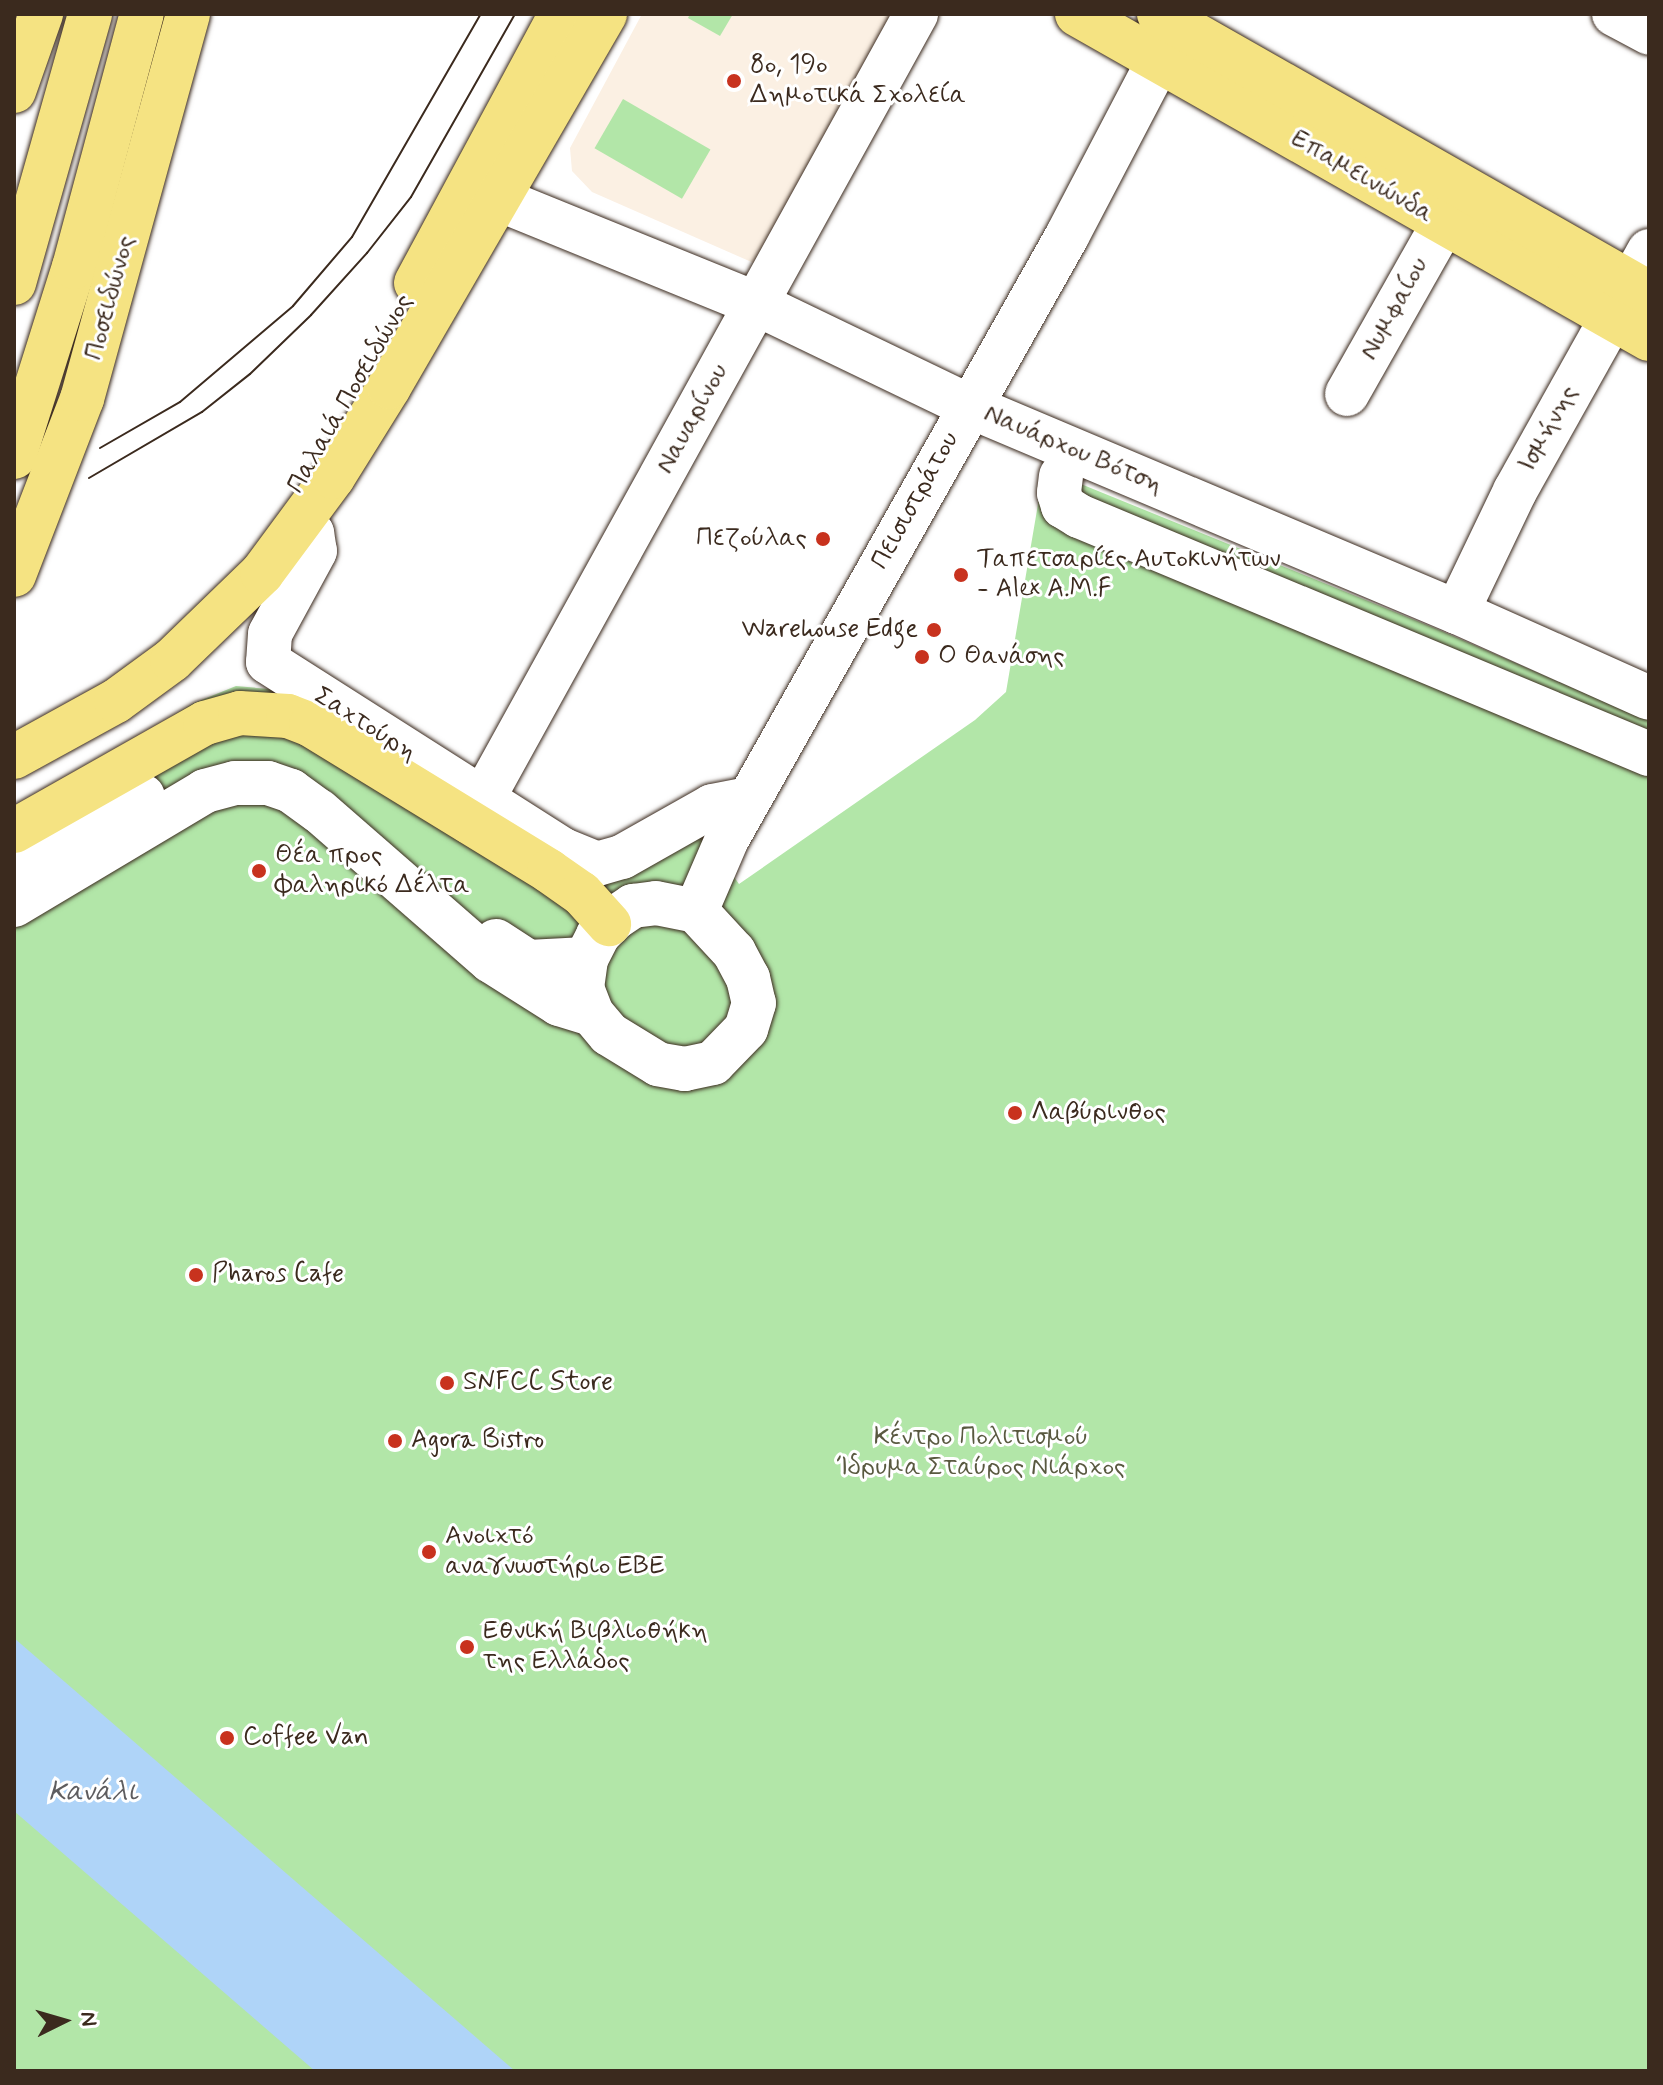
<!DOCTYPE html>
<html>
<head>
<meta charset="utf-8">
<style>
  body { margin:0 }
  #map { position:relative; width:1663px; height:2085px; overflow:hidden; background:#fff; font-family:Mynerve,sans-serif }
  div>[style] { position:absolute }
  .built>* { inset:0; background:#fbf0e3 }
  .green>* { inset:0; background:#b2e6a8; transform-origin:0 0 }
  .water>* { inset:0; background:#afd4f8 }
  .roads { filter:drop-shadow(0 0 2px #3b2a1e) drop-shadow(0 0 2px #3b2a1e) }
  .minor>* { height:44px; margin:-22px; padding:0 22px; transform-origin:22px; border-radius:22px; background:#fff }
  .major>* { height:44px; margin:-22px; padding:0 22px; transform-origin:22px; border-radius:22px; background:#f5e382 }
  .highway>* { height:44px; margin:-22px; padding:0 22px; transform-origin:22px; border-radius:22px; background:#f5e382 }
  .tram>* { height:2px; margin:-1px; padding:0 1px; transform-origin:1px; border-radius:1px; background:#3b2a1e }
  .dots>* { width:22px; height:22px; translate:-50% -50%; box-sizing:border-box; border:4px solid #fff; border-radius:50% }
  span { translate:-50% -50%; white-space:nowrap; text-align:center; line-height:1.15; -webkit-text-stroke:6px #fff; paint-order:stroke }
  .poi-label { font-size:26px; color:#3b2a1e }
  .left { translate:0 -50%; text-align:left }
  .right { translate:-100% -50%; text-align:right }
  .street-label { font-size:26px; color:#3b2a1e }
  .park-label { font-size:26px; color:#595940 }
  .water-label { font-size:28px; color:#5e5d5f; font-style:italic }
  .frame { position:absolute; inset:0; border:16px solid #3b2a1e; pointer-events:none }
  .north { position:absolute; left:24px; top:1981px; width:80px; height:80px; -webkit-text-stroke:6px #fff; paint-order:stroke; rotate:85deg; font-size:22px; font-weight:700; line-height:32px; text-align:center; color:#3b2a1e }
  .north::after { content:''; display:block; margin:auto; width:28px; height:36px; background:#3b2a1e; clip-path:polygon(50% 0,100% 100%,50% 72%,0 100%) }
</style>
</head>
<body>
<div id="map">
  <div class="built">
    <div style="clip-path:polygon(642px 14px,900px 14px,756px 264px,592px 192px,572px 171px,570px 148px)"></div>
  </div>
  <div class="green">
    <div style="clip-path:polygon(690px 14px,733px 14px,720px 36px,688px 18px)"></div>
    <div style="left:623px;top:99px;width:101px;height:57px;rotate:30deg"></div>
    <div style="clip-path:polygon(1044px 469px,1437px 629px,1649px 721px,1649px 2071px,14px 2071px,14px 812px,194px 703px,236px 686px,269px 689px,322px 713px,592px 880px,697px 825px,739px 884px,975px 720px,1006px 692px)"></div>
  </div>
  <div class="water">
    <div style="clip-path:polygon(14px 1638px,515px 2071px,315px 2071px,14px 1811px)"></div>
  </div>
  <div class="roads">
    <div class="minor">
      <div style="left:1614px;top:14px;width:40px;rotate:28deg"></div>
      <div style="left:498px;top:199px;width:279px;rotate:22.1deg"></div>
      <div style="left:757px;top:304px;width:235px;rotate:25.7deg"></div>
      <div style="left:969px;top:406px;width:530px;rotate:22.89deg"></div>
      <div style="left:1457px;top:612px;width:210px;rotate:24.1deg"></div>
      <div style="left:1347px;top:394px;width:195px;rotate:-60.5deg"></div>
      <div style="left:1061px;top:476px;width:17px;rotate:97deg"></div>
      <div style="left:1059px;top:493px;width:14px;rotate:73deg"></div>
      <div style="left:1063px;top:506px;width:19px;rotate:32deg"></div>
      <div style="left:1079px;top:516px;width:618px;rotate:22.66deg"></div>
      <div style="left:300px;top:523px;width:16px;rotate:40deg"></div>
      <div style="left:312px;top:533px;width:18px;rotate:81deg"></div>
      <div style="left:315px;top:551px;width:94px;rotate:118.5deg"></div>
      <div style="left:270px;top:634px;width:28px;rotate:94deg"></div>
      <div style="left:268px;top:662px;width:350px;rotate:32.5deg"></div>
      <div style="left:563px;top:850px;width:37px;rotate:22deg"></div>
      <div style="left:597px;top:864px;width:26px;rotate:-16deg"></div>
      <div style="left:622px;top:857px;width:103px;rotate:-29.5deg"></div>
      <div style="left:712px;top:806px;width:38px;rotate:-11deg"></div>
      <div style="left:1457px;top:612px;width:134px;rotate:-64.4deg"></div>
      <div style="left:1515px;top:491px;width:275px;rotate:-60.8deg"></div>
      <div style="left:470px;top:822px;width:923px;rotate:-61.1deg"></div>
      <div style="left:14px;top:869px;width:148px;rotate:-29.5deg"></div>
      <div style="left:656px;top:903px;width:41px;rotate:11.3deg"></div>
      <div style="left:696px;top:911px;width:56px;rotate:47.2deg"></div>
      <div style="left:734px;top:952px;width:30px;rotate:62deg"></div>
      <div style="left:748px;top:978px;width:26px;rotate:77deg"></div>
      <div style="left:754px;top:1003px;width:27px;rotate:107deg"></div>
      <div style="left:746px;top:1029px;width:47px;rotate:134.1deg"></div>
      <div style="left:713px;top:1063px;width:29px;rotate:168deg"></div>
      <div style="left:685px;top:1069px;width:27px;rotate:-170deg"></div>
      <div style="left:658px;top:1064px;width:57px;rotate:-148.5deg"></div>
      <div style="left:609px;top:1034px;width:26px;rotate:-130deg"></div>
      <div style="left:592px;top:1014px;width:28px;rotate:-111deg"></div>
      <div style="left:582px;top:988px;width:29px;rotate:-82deg"></div>
      <div style="left:586px;top:959px;width:27px;rotate:-63deg"></div>
      <div style="left:598px;top:935px;width:24px;rotate:-45deg"></div>
      <div style="left:615px;top:918px;width:22px;rotate:-34deg"></div>
      <div style="left:633px;top:906px;width:23px;rotate:-7deg"></div>
      <div style="left:14px;top:905px;width:222px;rotate:-30.8deg"></div>
      <div style="left:205px;top:791px;width:31px;rotate:-15deg"></div>
      <div style="left:235px;top:783px;width:33px"></div>
      <div style="left:268px;top:783px;width:24px;rotate:19deg"></div>
      <div style="left:291px;top:791px;width:34px;rotate:36deg"></div>
      <div style="left:319px;top:811px;width:228px;rotate:41.1deg"></div>
      <div style="left:491px;top:961px;width:80px;rotate:32.3deg"></div>
      <div style="left:559px;top:1004px;width:34px;rotate:17deg"></div>
      <div style="left:696px;top:911px;width:78px;rotate:-66.7deg"></div>
      <div style="left:727px;top:839px;width:692px;rotate:-60.58deg"></div>
      <div style="left:1067px;top:236px;width:237px;rotate:-62.4deg"></div>
      <div style="left:496px;top:941px;width:38px;rotate:33deg"></div>
      <div style="left:528px;top:962px;width:58px;rotate:-3deg"></div>
    </div>
    <div class="major">
      <div style="left:1077px;top:14px;width:658px;rotate:29.6deg"></div>
      <div style="left:1159px;top:14px;width:564px;rotate:29.66deg"></div>
      <div style="left:416px;top:283px;width:306px;rotate:-61.7deg"></div>
      <div style="left:14px;top:757px;width:116px;rotate:-28.8deg"></div>
      <div style="left:116px;top:701px;width:69px;rotate:-36.2deg"></div>
      <div style="left:172px;top:660px;width:125px;rotate:-44deg"></div>
      <div style="left:262px;top:573px;width:119px;rotate:-53.5deg"></div>
      <div style="left:333px;top:477px;width:106px;rotate:-58.1deg"></div>
      <div style="left:389px;top:387px;width:431px;rotate:-59.9deg"></div>
    </div>
    <div class="highway">
      <div style="left:14px;top:91px;width:82px;rotate:-70.7deg"></div>
      <div style="left:14px;top:283px;width:280px;rotate:-74.2deg"></div>
      <div style="left:14px;top:457px;width:199px;rotate:-72.5deg"></div>
      <div style="left:74px;top:267px;width:262px;rotate:-75deg"></div>
      <div style="left:14px;top:575px;width:189px;rotate:-68.9deg"></div>
      <div style="left:82px;top:399px;width:399px;rotate:-74.6deg"></div>
      <div style="left:14px;top:831px;width:219px;rotate:-29.5deg"></div>
      <div style="left:205px;top:723px;width:36px;rotate:-16deg"></div>
      <div style="left:240px;top:713px;width:48px;rotate:3.6deg"></div>
      <div style="left:288px;top:716px;width:25px;rotate:21deg"></div>
      <div style="left:311px;top:725px;width:279px;rotate:31.5deg"></div>
      <div style="left:549px;top:871px;width:39px;rotate:35deg"></div>
      <div style="left:581px;top:893px;width:42px;rotate:47.9deg"></div>
    </div>
  </div>
  <div class="tram">
    <div style="left:100px;top:448px;width:92px;rotate:-29.9deg"></div>
    <div style="left:180px;top:402px;width:148px;rotate:-40.3deg"></div>
    <div style="left:293px;top:306px;width:91px;rotate:-49.5deg"></div>
    <div style="left:352px;top:237px;width:258px;rotate:-60deg"></div>
    <div style="left:89px;top:478px;width:131px;rotate:-30.3deg"></div>
    <div style="left:202px;top:412px;width:61px;rotate:-38.4deg"></div>
    <div style="left:250px;top:374px;width:85px;rotate:-44deg"></div>
    <div style="left:311px;top:315px;width:84px;rotate:-47.9deg"></div>
    <div style="left:367px;top:253px;width:71px;rotate:-51.8deg"></div>
    <div style="left:411px;top:197px;width:210px;rotate:-60.4deg"></div>
  </div>
  <div class="dots">
    <div style="left:734px;top:81px;background:#c8321e"></div>
    <div style="left:823px;top:539px;background:#c8321e"></div>
    <div style="left:961px;top:575px;background:#c8321e"></div>
    <div style="left:934px;top:630px;background:#c8321e"></div>
    <div style="left:922px;top:657px;background:#c8321e"></div>
    <div style="left:259px;top:871px;background:#c8321e"></div>
    <div style="left:1015px;top:1113px;background:#c8321e"></div>
    <div style="left:196px;top:1275px;background:#c8321e"></div>
    <div style="left:447px;top:1383px;background:#c8321e"></div>
    <div style="left:395px;top:1441px;background:#c8321e"></div>
    <div style="left:429px;top:1552px;background:#c8321e"></div>
    <div style="left:467px;top:1647px;background:#c8321e"></div>
    <div style="left:227px;top:1738px;background:#c8321e"></div>
  </div>
  <div class="poi-label">
    <span class="left" style="left:750px;top:81px">8ο, 19ο<br>Δημοτικά Σχολεία</span>
    <span class="right" style="left:807px;top:539px">Πεζούλας</span>
    <span class="left" style="left:977px;top:575px">Ταπετσαρίες Αυτοκινήτων<br>- Alex A.M.F</span>
    <span class="right" style="left:918px;top:630px">Warehouse Edge</span>
    <span class="left" style="left:938px;top:657px">Ο Θανάσης</span>
    <span class="left" style="left:275px;top:871px">Θέα προς<br>Φαληρικό Δέλτα</span>
    <span class="left" style="left:1031px;top:1113px">Λαβύρινθος</span>
    <span class="left" style="left:212px;top:1275px">Pharos Cafe</span>
    <span class="left" style="left:463px;top:1383px">SNFCC Store</span>
    <span class="left" style="left:411px;top:1441px">Agora Bistro</span>
    <span class="left" style="left:445px;top:1552px">Ανοιχτό<br>αναγνωστήριο ΕΒΕ</span>
    <span class="left" style="left:483px;top:1647px">Εθνική Βιβλιοθήκη<br>της Ελλάδος</span>
    <span class="left" style="left:243px;top:1738px">Coffee Van</span>
  </div>
  <div class="street-label">
    <span style="left:1362px;top:177px;rotate:30deg">Επαμεινώνδα</span>
    <span style="left:111px;top:298px;rotate:-75deg">Ποσειδώνος</span>
    <span style="left:1395px;top:309px;rotate:-61deg">Νυμφαίου</span>
    <span style="left:351px;top:394px;rotate:-60deg">Παλαιά Ποσειδώνος</span>
    <span style="left:693px;top:419px;rotate:-61deg">Ναυαρίνου</span>
    <span style="left:1549px;top:429px;rotate:-61deg">Ισμήνης</span>
    <span style="left:1073px;top:450px;rotate:23deg">Ναυάρχου Βότση</span>
    <span style="left:916px;top:501px;rotate:-61deg">Πεισιστράτου</span>
    <span style="left:365px;top:725px;rotate:32deg">Σαχτούρη</span>
  </div>
  <div class="park-label">
    <span style="left:981px;top:1453px">Κέντρο Πολιτισμού<br>Ίδρυμα Σταύρος Νιάρχος</span>
  </div>
  <div class="water-label">
    <span style="left:93px;top:1793px">Κανάλι</span>
  </div>
  <div class="frame"></div>
  <div class="north">N</div>
</div>
</body>
</html>
